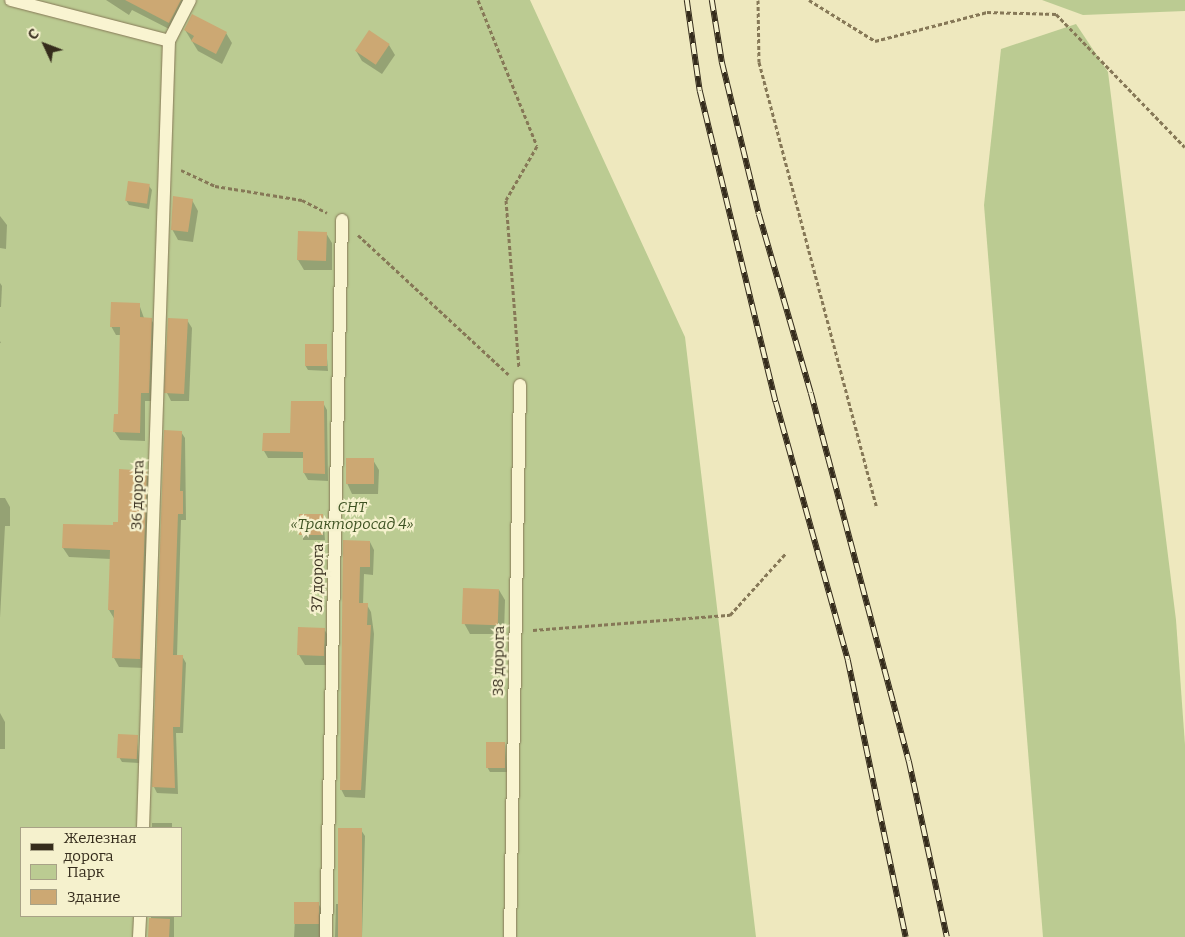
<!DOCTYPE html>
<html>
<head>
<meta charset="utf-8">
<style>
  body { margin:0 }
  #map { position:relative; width:1185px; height:937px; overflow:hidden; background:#eee8be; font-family:Bitter,serif }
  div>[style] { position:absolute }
  .green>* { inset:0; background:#bbcb92 }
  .shadow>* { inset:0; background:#0003; transform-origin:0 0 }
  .building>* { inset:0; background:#cca873; transform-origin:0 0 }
  .path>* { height:3px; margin-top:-1.5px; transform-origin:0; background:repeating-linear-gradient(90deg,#867857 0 4px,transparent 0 6.5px) }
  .roads { filter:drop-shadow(0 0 1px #867857) drop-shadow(0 0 1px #867857) }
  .service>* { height:12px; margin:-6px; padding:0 6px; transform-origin:6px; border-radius:6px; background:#f9f4d1 }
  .rail>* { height:5.5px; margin-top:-2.75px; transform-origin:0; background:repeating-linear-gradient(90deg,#f5f1cd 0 11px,#352c1c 0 22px); box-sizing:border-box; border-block:1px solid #352c1c }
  span { translate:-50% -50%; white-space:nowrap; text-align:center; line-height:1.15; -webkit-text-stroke:4.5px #f5f1cd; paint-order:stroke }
  .street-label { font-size:15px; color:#352c1c }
  .park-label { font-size:15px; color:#3d5222; font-style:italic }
  .legend { position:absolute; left:20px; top:827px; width:162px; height:90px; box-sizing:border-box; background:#f5f1cd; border:1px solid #a8a286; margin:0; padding:6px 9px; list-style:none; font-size:15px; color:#352c1c }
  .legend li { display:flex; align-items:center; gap:10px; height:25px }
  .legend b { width:25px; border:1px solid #a8a286 }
  .north { position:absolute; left:20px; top:20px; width:50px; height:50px; -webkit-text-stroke:4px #f5f1cd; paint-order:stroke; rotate:313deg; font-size:14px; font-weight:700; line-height:20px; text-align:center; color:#352c1c }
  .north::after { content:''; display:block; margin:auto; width:18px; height:22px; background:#352c1c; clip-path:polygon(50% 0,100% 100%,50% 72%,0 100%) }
</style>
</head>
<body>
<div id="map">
  <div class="green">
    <div style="clip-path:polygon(evenodd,0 0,530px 0,685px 337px,756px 937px,0 937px,0 0,21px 828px,181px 828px,181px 916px,21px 916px,21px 828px)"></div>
    <div style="clip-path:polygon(1042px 0,1185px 0,1185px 11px,1083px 15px)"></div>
    <div style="clip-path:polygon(1076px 24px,1108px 72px,1176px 620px,1185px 745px,1185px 937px,1043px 937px,984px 205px,1001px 49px)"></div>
  </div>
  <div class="shadow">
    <div style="clip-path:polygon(106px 0,184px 0,175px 32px,132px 10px,129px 15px)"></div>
    <div style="clip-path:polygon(185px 30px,226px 33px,232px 43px,222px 64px,198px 51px)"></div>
    <div style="clip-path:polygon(369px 32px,389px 45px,395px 55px,382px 74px,362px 61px,356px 51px)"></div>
    <div style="clip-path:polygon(0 168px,0 216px,7px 225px,6px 249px,0 248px)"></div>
    <div style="clip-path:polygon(149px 186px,152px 190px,149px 209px,129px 205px,126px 200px)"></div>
    <div style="clip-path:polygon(192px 200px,198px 211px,193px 242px,178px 240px,172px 229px)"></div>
    <div style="clip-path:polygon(326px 233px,332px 243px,332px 270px,304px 270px,298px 260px)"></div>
    <div style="clip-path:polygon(0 283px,2px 286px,1px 307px,0 307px)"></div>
    <div style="clip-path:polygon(139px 304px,144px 318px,151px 319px,156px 328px,154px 401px,145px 401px,145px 441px,120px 440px,114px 431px,119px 415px,121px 335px,116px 335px,111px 326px)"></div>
    <div style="clip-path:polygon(187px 320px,192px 328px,189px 401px,171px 401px,167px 393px)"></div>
    <div style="left:0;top:341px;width:2px;height:23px;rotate:63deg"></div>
    <div style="clip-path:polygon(326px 345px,328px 371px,308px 370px,305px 365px)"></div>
    <div style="clip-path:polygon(323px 403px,327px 410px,328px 481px,308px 480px,304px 473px,305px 458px,268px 458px,264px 451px,292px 435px)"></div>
    <div style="clip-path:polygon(165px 432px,181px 432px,185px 438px,186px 520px,181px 520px,177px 656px,182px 656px,186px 663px,183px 733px,176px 733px,178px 794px,157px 793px,154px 787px)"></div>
    <div style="clip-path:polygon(373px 460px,379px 470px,378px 494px,352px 494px,347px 483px)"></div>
    <div style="clip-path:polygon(146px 472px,151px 481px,145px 668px,119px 667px,114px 658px,115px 620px,109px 610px,111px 559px,69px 557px,63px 548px,119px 523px)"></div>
    <div style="clip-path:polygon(0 498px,5px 498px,10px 507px,10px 526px,5px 526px,0 618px)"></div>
    <div style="clip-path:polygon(301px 515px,323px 516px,325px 540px,303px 540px)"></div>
    <div style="clip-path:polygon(344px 542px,370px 542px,374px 550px,373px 575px,364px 574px,363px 605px,367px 605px,371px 612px,374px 634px,365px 798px,345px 797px,341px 789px)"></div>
    <div style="clip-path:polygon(499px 590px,505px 600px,504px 634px,470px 634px,464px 623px)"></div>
    <div style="clip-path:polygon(324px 629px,330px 639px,329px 665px,305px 665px,299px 655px)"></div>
    <div style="clip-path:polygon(0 713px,5px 722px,5px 749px,0 749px)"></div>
    <div style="clip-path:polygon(137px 736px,139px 763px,122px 762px,119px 757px)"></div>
    <div style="clip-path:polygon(505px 743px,507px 772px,490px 772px,487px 767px)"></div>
    <div style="left:152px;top:823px;width:20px;height:5px"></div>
    <div style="clip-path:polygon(361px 830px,365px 836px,362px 937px,335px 937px,336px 904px,340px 904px)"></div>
    <div style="clip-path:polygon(296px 903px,318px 903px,322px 910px,322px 937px,294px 937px)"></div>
    <div style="left:151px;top:916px;width:23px;height:21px"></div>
  </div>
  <div class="building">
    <div style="clip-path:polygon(125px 0,181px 0,169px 23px)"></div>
    <div style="clip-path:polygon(192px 14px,227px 32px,216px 54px,191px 41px,194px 36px,184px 30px)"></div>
    <div style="left:369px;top:30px;width:25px;height:25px;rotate:34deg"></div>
    <div style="left:128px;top:181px;width:22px;height:20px;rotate:8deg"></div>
    <div style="clip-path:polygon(173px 196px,193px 199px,188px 232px,171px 230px)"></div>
    <div style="left:298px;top:231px;width:29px;height:29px;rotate:2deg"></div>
    <div style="clip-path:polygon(111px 302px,140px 303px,140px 317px,152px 318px,149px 393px,141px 393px,140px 433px,113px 432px,114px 414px,118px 414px,120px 327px,110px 327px)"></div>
    <div style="left:168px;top:318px;width:20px;height:75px;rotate:3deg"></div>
    <div style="left:305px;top:344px;width:22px;height:22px"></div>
    <div style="clip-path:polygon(291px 401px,324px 401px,325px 474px,303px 473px,303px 452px,262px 451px,263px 433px,290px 433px)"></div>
    <div style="clip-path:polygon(164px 430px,182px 431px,180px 491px,183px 491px,183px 514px,178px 514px,173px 655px,183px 655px,180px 727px,173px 727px,175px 788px,152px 787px)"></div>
    <div style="left:346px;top:458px;width:28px;height:26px"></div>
    <div style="clip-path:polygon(119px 469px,147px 471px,140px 659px,112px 658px,114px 610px,108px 610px,110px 550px,62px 548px,63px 524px,113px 525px,113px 522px,118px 522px)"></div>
    <div style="left:299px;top:514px;width:24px;height:21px"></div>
    <div style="clip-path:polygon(343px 540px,370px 541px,370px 567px,360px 567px,359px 603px,368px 603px,367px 625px,371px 625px,361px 790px,340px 790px)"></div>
    <div style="left:463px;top:588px;width:36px;height:36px;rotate:2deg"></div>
    <div style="left:298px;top:627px;width:27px;height:28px;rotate:2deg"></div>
    <div style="left:118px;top:734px;width:20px;height:24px;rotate:3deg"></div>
    <div style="left:486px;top:742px;width:19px;height:26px"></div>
    <div style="left:338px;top:828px;width:24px;height:109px"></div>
    <div style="left:294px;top:902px;width:25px;height:22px"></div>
    <div style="left:149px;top:918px;width:21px;height:19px;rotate:3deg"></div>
  </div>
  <div class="path">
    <div style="left:478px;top:0;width:157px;rotate:68deg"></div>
    <div style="left:537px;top:146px;width:62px;rotate:119.9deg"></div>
    <div style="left:506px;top:200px;width:169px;rotate:85.6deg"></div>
    <div style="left:758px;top:0;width:62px;rotate:89.1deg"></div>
    <div style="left:759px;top:62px;width:459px;rotate:75.2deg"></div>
    <div style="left:809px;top:0;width:78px;rotate:31.8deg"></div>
    <div style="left:875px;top:41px;width:116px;rotate:-14.5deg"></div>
    <div style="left:987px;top:12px;width:69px;rotate:1.7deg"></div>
    <div style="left:1056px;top:14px;width:185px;rotate:45.9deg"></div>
    <div style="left:181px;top:170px;width:38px;rotate:25deg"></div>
    <div style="left:215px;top:186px;width:88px;rotate:9.1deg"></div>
    <div style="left:302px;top:200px;width:28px;rotate:27deg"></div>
    <div style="left:358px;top:235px;width:205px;rotate:42.8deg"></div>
    <div style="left:533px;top:630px;width:198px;rotate:-4.4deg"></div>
    <div style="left:730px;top:615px;width:84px;rotate:-47.9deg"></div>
  </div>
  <div class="roads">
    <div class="service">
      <div style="left:11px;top:0;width:163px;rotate:14.5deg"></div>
      <div style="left:143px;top:828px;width:787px;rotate:-88.11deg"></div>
      <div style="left:169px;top:41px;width:46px;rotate:-62.9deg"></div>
      <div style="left:139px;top:937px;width:21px;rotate:-87deg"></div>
      <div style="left:326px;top:937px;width:717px;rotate:-88.72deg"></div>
      <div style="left:510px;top:937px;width:552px;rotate:-88.96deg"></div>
    </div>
  </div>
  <div class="rail">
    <div style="left:687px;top:0;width:92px;rotate:81.9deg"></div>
    <div style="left:700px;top:91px;width:320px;rotate:76.3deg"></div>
    <div style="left:776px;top:402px;width:268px;rotate:74.4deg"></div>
    <div style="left:848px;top:660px;width:283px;rotate:78.2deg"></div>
    <div style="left:712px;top:0;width:63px;rotate:80.8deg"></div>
    <div style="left:722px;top:62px;width:156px;rotate:76.3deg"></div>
    <div style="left:759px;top:214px;width:186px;rotate:73.8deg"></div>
    <div style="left:811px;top:393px;width:381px;rotate:75.1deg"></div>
    <div style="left:909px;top:761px;width:180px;rotate:77.8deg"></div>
  </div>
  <div class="street-label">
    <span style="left:138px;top:495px;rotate:-88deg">36 дорога</span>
    <span style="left:318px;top:578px;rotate:-89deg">37 дорога</span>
    <span style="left:499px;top:661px;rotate:-89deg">38 дорога</span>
  </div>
  <div class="park-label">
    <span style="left:352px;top:516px">СНТ<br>«Тракторосад 4»</span>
  </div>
  <ul class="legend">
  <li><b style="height:6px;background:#352c1c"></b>Железная дорога</li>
  <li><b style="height:14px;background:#bbcb92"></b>Парк</li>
  <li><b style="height:14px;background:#cca873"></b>Здание</li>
  </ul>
  <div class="north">С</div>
</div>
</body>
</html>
